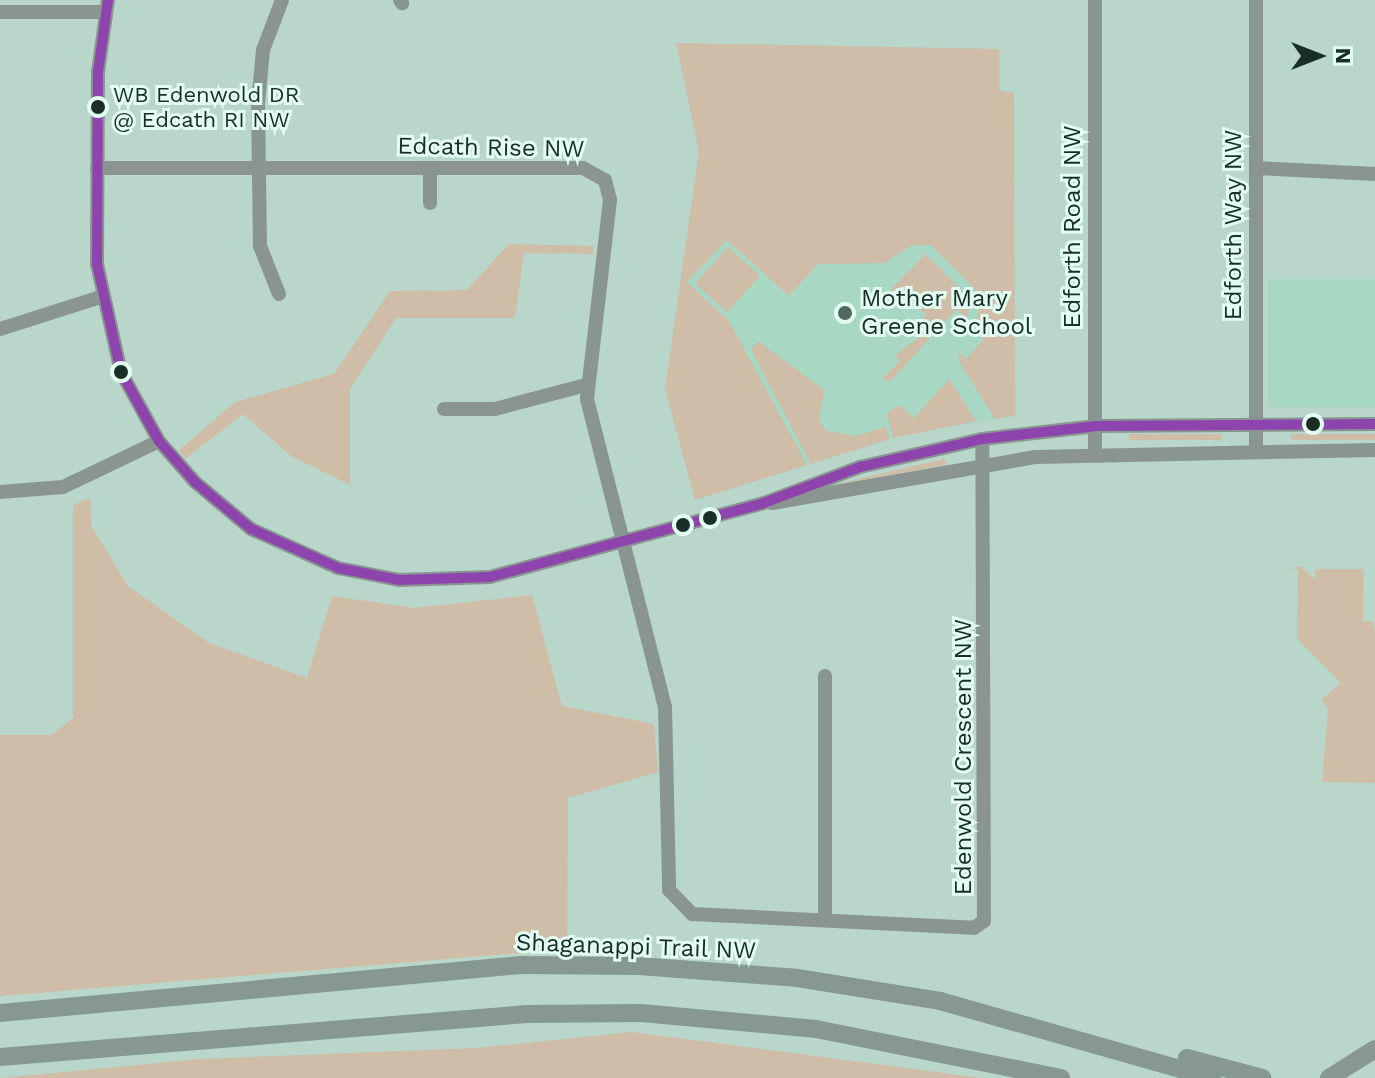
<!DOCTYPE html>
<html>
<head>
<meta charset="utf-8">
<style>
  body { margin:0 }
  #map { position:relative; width:1375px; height:1078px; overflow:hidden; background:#b9d6ca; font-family:"Work Sans",sans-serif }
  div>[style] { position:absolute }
  .built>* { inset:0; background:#a8d7c4; transform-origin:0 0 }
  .green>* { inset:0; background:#d0bda7; transform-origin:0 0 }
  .minor>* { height:14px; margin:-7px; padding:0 7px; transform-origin:7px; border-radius:7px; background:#8a9591 }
  .major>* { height:18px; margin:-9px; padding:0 9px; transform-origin:9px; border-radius:9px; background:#879891 }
  .bus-1>* { height:10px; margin:-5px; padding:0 5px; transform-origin:5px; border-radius:5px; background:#8e44ad }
  .dots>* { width:22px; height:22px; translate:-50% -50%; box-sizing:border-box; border:4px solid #e2fdf2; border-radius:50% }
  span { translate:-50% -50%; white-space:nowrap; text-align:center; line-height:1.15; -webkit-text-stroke:6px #e2fdf2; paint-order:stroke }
  .bus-label { font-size:22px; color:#192e26 }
  .left { translate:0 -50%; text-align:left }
  .street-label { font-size:24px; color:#192e26 }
  .poi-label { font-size:24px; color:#192e26 }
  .north { position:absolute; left:1279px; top:16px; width:80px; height:80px; -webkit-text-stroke:6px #e2fdf2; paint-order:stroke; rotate:90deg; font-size:22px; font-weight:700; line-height:32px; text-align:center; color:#192e26 }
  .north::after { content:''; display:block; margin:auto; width:28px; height:36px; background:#192e26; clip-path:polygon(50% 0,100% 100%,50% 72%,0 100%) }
</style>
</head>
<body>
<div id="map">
  <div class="built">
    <div style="clip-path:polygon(676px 43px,999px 49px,999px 90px,1014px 93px,1015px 416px,902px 435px,695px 500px,665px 389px,699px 151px)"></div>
    <div style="left:1375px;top:279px;width:128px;height:107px;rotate:90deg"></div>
  </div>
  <div class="green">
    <div style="clip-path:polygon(676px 43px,999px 49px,999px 90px,1014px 93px,1015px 416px,995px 419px,960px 363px,958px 352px,966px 359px,983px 340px,974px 330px,982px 296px,931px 245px,912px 245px,885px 263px,818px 264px,789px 296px,727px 240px,687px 282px,729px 321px,807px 465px,695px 500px,665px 389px,699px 151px)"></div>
    <div style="clip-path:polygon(509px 244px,594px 246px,593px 254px,524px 253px,515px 318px,396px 318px,350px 389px,350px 485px,291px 456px,243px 414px,185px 459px,179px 450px,235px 402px,334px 374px,390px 291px,467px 290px)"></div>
    <div style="left:728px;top:247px;width:43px;height:49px;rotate:42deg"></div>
    <div style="clip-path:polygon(926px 254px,971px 300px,967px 318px,957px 309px,935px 332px,921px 320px,926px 314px,891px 289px)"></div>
    <div style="clip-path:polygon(920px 327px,930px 338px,891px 381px,882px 379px,900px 361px,895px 355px,920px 337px)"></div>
    <div style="clip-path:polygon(758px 341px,824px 390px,819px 421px,827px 431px,855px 436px,886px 427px,890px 439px,811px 464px,751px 349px)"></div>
    <div style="clip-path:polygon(949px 379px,976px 421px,893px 438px,887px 413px,900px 405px,914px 418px)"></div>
    <div style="left:1222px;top:434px;width:6px;height:93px;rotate:90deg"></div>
    <div style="left:1291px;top:434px;width:84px;height:6px"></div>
    <div style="clip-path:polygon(945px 459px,946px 465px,829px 486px,879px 474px)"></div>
    <div style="clip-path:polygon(90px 498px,92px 527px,128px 586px,209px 643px,307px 678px,332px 596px,414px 608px,532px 595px,562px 706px,654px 724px,658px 772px,568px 798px,567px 949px,0 996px,0 735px,51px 735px,73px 718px,73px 505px)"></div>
    <div style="clip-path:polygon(1300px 566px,1316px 580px,1315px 569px,1364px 569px,1363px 621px,1373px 621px,1375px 631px,1375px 783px,1322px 782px,1328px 708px,1321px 700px,1341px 683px,1297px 639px,1298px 569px,1290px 569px)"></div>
    <div style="clip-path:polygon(632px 1032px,982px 1078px,0 1078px,200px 1059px,475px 1048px)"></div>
  </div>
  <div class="minor">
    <div style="left:108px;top:0;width:73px;rotate:97.9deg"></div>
    <div style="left:98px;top:72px;width:192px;rotate:90.3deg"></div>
    <div style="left:97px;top:264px;width:111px;rotate:77.5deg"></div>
    <div style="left:121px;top:372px;width:79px;rotate:61.2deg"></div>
    <div style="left:159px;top:441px;width:55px;rotate:48.7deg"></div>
    <div style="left:195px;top:482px;width:73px;rotate:40deg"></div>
    <div style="left:251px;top:529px;width:95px;rotate:24.1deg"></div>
    <div style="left:338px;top:568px;width:62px;rotate:11.1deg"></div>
    <div style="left:399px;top:580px;width:91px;rotate:-1.9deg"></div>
    <div style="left:490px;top:577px;width:281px;rotate:-15.1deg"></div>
    <div style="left:761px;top:504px;width:106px;rotate:-20.5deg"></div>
    <div style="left:860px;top:467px;width:125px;rotate:-12.9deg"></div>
    <div style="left:982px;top:439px;width:115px;rotate:-6.5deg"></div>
    <div style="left:1096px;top:426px;width:279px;rotate:-0.4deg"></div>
    <div style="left:400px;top:0;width:4px;rotate:56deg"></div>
    <div style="left:1095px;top:0;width:453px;rotate:90deg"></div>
    <div style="left:1256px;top:0;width:450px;rotate:90deg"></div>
    <div style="left:0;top:12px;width:104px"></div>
    <div style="left:97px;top:168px;width:486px"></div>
    <div style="left:583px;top:168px;width:25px;rotate:29deg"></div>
    <div style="left:605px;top:180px;width:21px;rotate:76deg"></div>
    <div style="left:610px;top:200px;width:200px;rotate:96.6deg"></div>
    <div style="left:587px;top:399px;width:318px;rotate:75.8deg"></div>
    <div style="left:665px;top:707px;width:183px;rotate:88.7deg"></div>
    <div style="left:669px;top:890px;width:33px;rotate:46deg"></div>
    <div style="left:692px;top:914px;width:282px;rotate:2.8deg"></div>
    <div style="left:974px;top:928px;width:12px;rotate:-35deg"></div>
    <div style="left:984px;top:921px;width:482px;rotate:-90.2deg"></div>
    <div style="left:1256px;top:168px;width:119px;rotate:2.9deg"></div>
    <div style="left:430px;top:203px;width:34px;rotate:-90deg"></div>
    <div style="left:279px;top:294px;width:52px;rotate:-111.6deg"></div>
    <div style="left:260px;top:246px;width:143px;rotate:-90.8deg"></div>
    <div style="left:258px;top:103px;width:53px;rotate:-84.6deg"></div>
    <div style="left:263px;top:50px;width:53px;rotate:-69.2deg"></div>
    <div style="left:0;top:329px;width:106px;rotate:-17.6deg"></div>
    <div style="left:444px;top:409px;width:51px"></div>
    <div style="left:495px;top:409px;width:94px;rotate:-14.8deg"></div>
    <div style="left:0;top:492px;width:63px;rotate:-4.5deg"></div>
    <div style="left:63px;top:487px;width:106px;rotate:-25.6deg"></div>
    <div style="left:772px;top:503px;width:268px;rotate:-9.9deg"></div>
    <div style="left:1036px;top:457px;width:339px;rotate:-1.2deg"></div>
    <div style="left:825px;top:676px;width:244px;rotate:90deg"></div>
  </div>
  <div class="major">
    <div style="left:0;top:1013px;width:523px;rotate:-5.26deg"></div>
    <div style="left:521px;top:965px;width:118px;rotate:0.5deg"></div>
    <div style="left:639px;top:966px;width:158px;rotate:4.3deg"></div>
    <div style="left:797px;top:978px;width:145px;rotate:9.1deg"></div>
    <div style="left:940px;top:1001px;width:283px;rotate:15.8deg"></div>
    <div style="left:0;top:1057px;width:529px;rotate:-4.66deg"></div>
    <div style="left:527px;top:1014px;width:114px;rotate:-0.5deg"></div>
    <div style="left:641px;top:1013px;width:176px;rotate:5.2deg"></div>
    <div style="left:816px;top:1029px;width:250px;rotate:11.3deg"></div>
    <div style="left:1187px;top:1058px;width:78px;rotate:14.9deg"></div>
    <div style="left:1329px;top:1078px;width:54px;rotate:-32.2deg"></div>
  </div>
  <div class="bus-1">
    <div style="left:108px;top:0;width:73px;rotate:97.9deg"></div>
    <div style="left:98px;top:72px;width:192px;rotate:90.3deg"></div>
    <div style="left:97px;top:264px;width:111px;rotate:77.5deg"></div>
    <div style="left:121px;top:372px;width:79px;rotate:61.2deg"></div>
    <div style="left:159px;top:441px;width:55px;rotate:48.7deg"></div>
    <div style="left:195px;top:482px;width:73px;rotate:40deg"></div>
    <div style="left:251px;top:529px;width:95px;rotate:24.1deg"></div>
    <div style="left:338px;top:568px;width:62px;rotate:11.1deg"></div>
    <div style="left:399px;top:580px;width:91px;rotate:-1.9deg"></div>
    <div style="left:490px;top:577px;width:281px;rotate:-15.1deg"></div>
    <div style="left:761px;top:504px;width:106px;rotate:-20.5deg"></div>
    <div style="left:860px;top:467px;width:125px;rotate:-12.9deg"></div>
    <div style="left:982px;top:439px;width:115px;rotate:-6.5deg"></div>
    <div style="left:1096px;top:426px;width:279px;rotate:-0.4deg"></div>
  </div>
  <div class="dots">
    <div style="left:98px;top:107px;background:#192e26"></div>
    <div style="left:845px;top:313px;background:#51695f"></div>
    <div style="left:121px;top:372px;background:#192e26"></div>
    <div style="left:1313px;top:424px;background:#192e26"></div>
    <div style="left:710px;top:518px;background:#192e26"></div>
    <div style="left:683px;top:525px;background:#192e26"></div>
  </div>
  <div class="bus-label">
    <span class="left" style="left:113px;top:107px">WB Edenwold DR<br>@ Edcath RI NW</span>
  </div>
  <div class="street-label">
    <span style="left:491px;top:148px;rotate:1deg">Edcath Rise NW</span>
    <span style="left:1234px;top:225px;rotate:-90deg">Edforth Way NW</span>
    <span style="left:1073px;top:227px;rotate:-90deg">Edforth Road NW</span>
    <span style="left:964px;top:757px;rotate:-90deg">Edenwold Crescent NW</span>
    <span style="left:636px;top:947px;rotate:2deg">Shaganappi Trail NW</span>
  </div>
  <div class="poi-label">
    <span class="left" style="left:861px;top:313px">Mother Mary<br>Greene School</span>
  </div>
  <div class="north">N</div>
</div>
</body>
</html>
